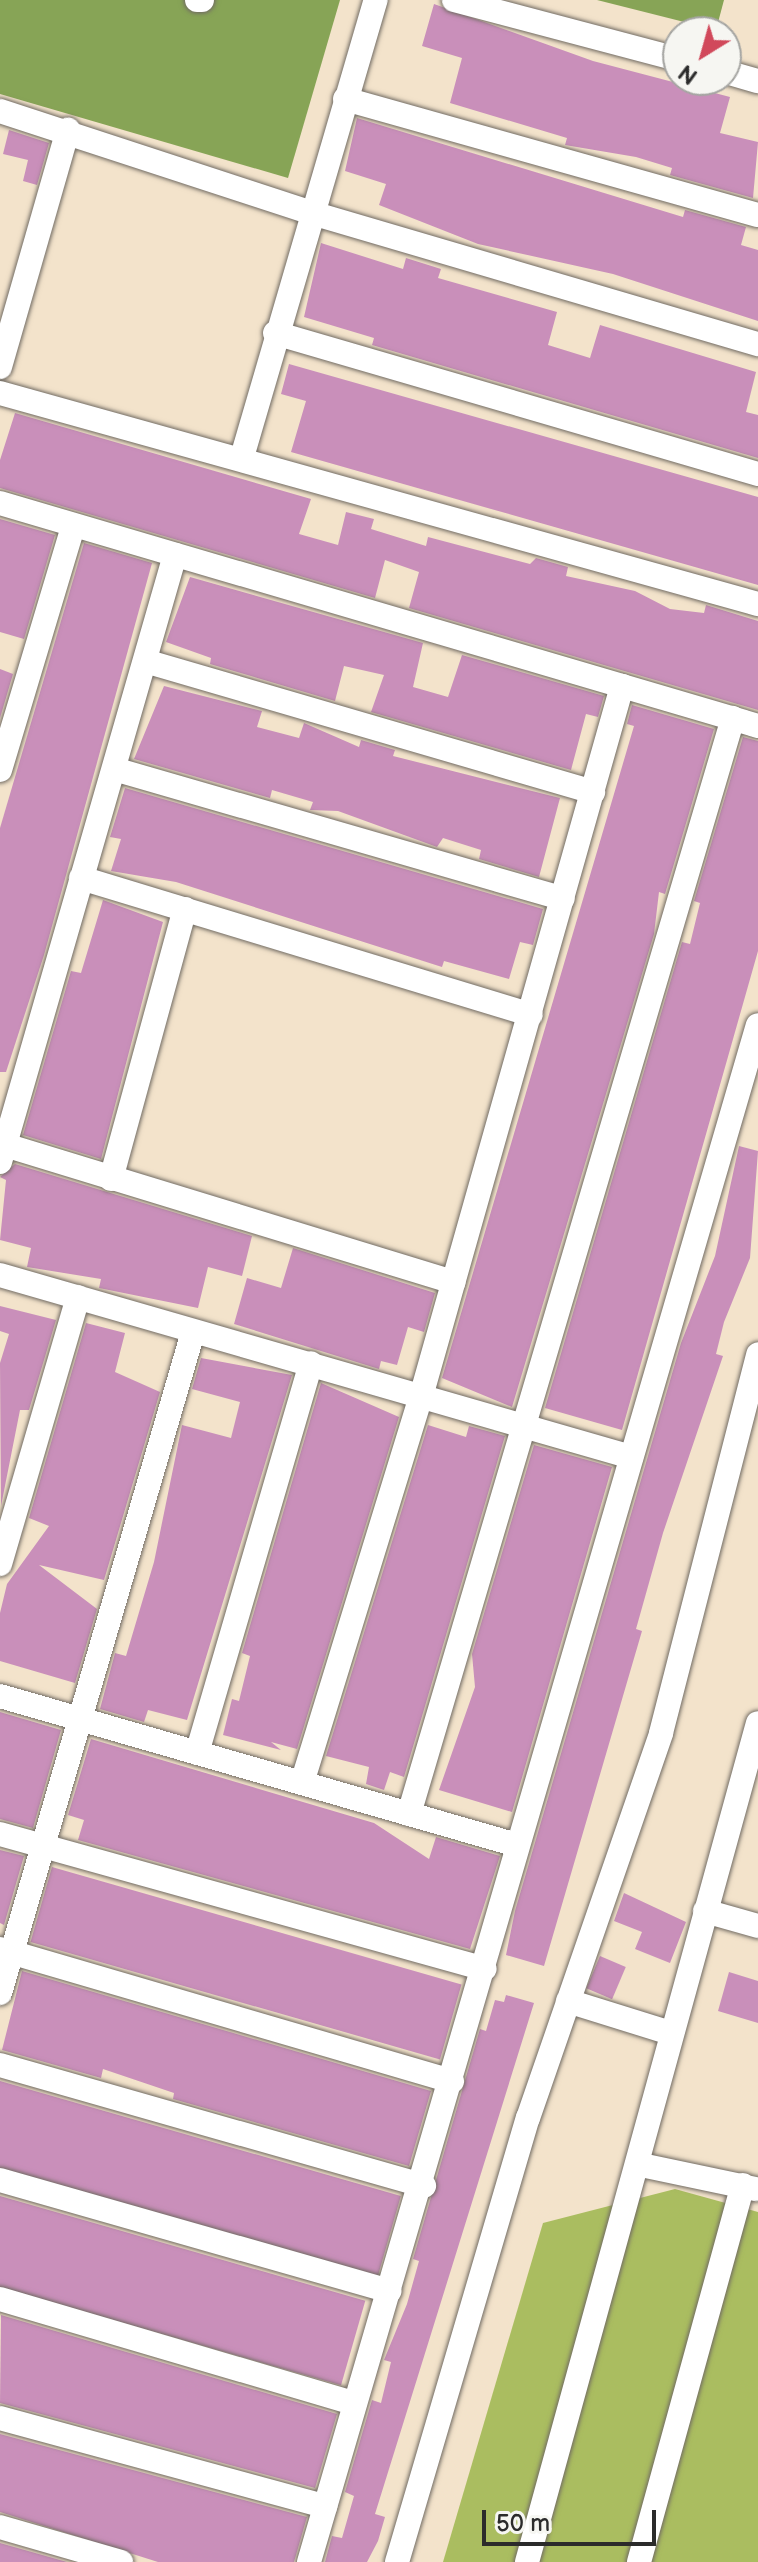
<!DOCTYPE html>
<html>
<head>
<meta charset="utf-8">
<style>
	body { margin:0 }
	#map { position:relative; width:758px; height:2562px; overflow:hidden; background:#f3e3cb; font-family:"Balsamiq Sans",sans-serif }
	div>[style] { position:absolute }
	.green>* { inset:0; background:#aabd60 }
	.forest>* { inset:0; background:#87a456 }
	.building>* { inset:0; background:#c98fba; transform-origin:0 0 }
	.roads { filter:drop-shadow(0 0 2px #716b63) drop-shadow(0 0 2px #716b63) }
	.minor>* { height:24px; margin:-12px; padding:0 12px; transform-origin:12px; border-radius:12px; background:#fff }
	span { translate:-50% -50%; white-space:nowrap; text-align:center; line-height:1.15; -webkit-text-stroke:7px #f6f6f2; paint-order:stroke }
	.north { position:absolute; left:662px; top:16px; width:80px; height:80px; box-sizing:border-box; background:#f6f6f2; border:2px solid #a5a5a2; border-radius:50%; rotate:217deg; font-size:22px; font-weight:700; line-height:32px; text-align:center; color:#2b2b2b }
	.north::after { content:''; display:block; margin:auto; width:28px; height:36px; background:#d1495b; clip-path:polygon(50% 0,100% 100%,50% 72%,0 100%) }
	.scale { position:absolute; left:482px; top:2510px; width:174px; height:36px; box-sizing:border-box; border:4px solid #2b2b2b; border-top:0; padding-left:10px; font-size:24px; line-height:28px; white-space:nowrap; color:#2b2b2b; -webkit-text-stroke:6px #f6f6f2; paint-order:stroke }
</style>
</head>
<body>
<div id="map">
	<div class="green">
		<i style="clip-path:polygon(675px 2189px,758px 2212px,758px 2562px,443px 2562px,543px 2223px)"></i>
	</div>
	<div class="forest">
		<i style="clip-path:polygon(0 0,340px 0,288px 178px,0 94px)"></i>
		<i style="clip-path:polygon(597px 0,724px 0,716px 30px)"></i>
	</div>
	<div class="building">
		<i style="clip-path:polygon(434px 4px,593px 61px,730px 97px,720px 133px,758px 142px,753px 198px,670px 175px,672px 168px,636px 157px,565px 145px,567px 138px,450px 103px,462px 58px,422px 46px)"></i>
		<i style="clip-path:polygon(357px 118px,683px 217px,685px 210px,746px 227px,741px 245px,758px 250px,758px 321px,613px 274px,478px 244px,379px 205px,386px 184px,345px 171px)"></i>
		<i style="clip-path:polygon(9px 130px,49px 143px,37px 185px,23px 181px,28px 160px,3px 154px)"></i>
		<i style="clip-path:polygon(321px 243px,403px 269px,406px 258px,441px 269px,438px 278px,557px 312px,548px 345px,590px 358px,600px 325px,756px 372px,746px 412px,758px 415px,758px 458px,372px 345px,374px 338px,304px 317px)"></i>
		<i style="clip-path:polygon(289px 364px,758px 497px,758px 585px,291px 452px,306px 401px,281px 394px)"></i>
		<i style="clip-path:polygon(15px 413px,311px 499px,299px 534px,338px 545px,346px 512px,374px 519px,371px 529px,426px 546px,428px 537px,530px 564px,536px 558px,568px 567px,566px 576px,635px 591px,670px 609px,704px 613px,706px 605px,758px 621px,758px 710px,409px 608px,419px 572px,385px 560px,375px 598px,0 488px,0 460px)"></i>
		<i style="clip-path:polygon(0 519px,55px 535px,24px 639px,0 632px)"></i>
		<i style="clip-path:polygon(84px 543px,152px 563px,44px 955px,6px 1072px,0 1072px,0 828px)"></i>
		<i style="clip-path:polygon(190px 577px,423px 643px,413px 687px,448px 697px,462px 655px,604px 696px,598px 717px,586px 714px,571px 770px,371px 712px,384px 675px,344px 666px,335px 701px,210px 664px,211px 658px,166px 642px)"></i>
		<i style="clip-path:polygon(0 669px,13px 674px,0 718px)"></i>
		<i style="clip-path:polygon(164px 686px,262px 711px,257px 727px,299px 738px,304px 723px,359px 747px,361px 740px,395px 750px,393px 756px,560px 798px,539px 877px,479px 859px,481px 850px,443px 838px,437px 847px,338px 811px,310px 810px,313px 802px,272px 790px,270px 798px,134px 759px)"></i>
		<i style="clip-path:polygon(632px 705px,714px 729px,665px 894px,659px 892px,654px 934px,512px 1407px,442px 1378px,634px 726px,627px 724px)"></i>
		<i style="clip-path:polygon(743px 737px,758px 741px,758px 951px,622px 1430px,545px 1408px,682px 942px,690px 944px,700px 903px,694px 901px)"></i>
		<i style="clip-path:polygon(125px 788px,543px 909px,533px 945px,520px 942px,509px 979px,444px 961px,442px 967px,176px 882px,111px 871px,121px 839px,110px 837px)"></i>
		<i style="clip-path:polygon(103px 900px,163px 922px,101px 1159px,23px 1135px,71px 971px,81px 973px)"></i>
		<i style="clip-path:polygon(739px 1146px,758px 1151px,750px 1258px,724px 1322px,716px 1354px,723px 1356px,663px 1533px,636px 1629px,642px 1631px,544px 1966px,506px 1955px,515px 1911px,681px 1343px,715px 1256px)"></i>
		<i style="clip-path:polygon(15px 1164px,252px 1236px,242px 1276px,208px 1267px,198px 1308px,99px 1288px,101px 1279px,27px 1267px,31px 1248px,0 1240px,6px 1180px,0 1177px)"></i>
		<i style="clip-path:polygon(293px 1248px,435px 1293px,424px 1332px,408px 1327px,397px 1365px,381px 1361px,379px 1369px,234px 1324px,247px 1278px,281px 1288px)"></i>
		<i style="clip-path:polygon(0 1306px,56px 1320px,29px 1410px,20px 1410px,1px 1506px,0 1363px,9px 1334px,0 1331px)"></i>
		<i style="clip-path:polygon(86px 1323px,125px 1333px,115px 1372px,160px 1392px,104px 1580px,39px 1565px,97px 1609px,75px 1683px,0 1661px,0 1613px,7px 1584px,49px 1526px,29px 1518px)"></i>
		<i style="clip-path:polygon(201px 1358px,292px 1375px,187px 1720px,148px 1710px,144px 1722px,100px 1709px,115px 1653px,126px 1656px,154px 1562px,182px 1425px,231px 1438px,240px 1402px,192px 1389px)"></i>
		<i style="clip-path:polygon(321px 1383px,399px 1417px,297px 1749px,271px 1742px,281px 1750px,223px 1735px,232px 1699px,239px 1701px,250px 1656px,242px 1653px)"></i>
		<i style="clip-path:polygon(428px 1425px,466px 1437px,469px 1426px,505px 1436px,404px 1777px,390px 1772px,384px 1790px,366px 1784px,369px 1767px,326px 1756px)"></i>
		<i style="clip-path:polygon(534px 1445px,612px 1467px,512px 1812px,439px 1790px,475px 1687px,472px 1654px)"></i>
		<i style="clip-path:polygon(0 1712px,61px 1730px,33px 1828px,0 1819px)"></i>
		<i style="clip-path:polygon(91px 1739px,374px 1823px,429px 1859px,436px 1837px,500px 1856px,470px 1949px,78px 1840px,84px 1820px,68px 1815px)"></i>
		<i style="clip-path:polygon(0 1850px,24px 1856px,4px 1925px,0 1923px)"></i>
		<i style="left:52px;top:1867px;width:426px;height:78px;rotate:16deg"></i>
		<i style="clip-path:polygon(624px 1893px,686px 1922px,670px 1963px,635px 1949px,642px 1932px,614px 1921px)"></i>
		<i style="left:600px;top:1956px;width:28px;height:35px;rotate:23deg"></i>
		<i style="clip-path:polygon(22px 1971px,431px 2091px,409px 2166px,173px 2099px,174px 2093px,103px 2069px,101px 2078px,2px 2050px)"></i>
		<i style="clip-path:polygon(729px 1972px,758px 1981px,758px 2023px,718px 2011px)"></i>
		<i style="clip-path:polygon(506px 1995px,534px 2003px,375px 2514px,385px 2517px,378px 2541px,367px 2562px,325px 2562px,332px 2536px,342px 2538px,354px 2496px,345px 2492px,372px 2400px,381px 2403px,391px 2362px,384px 2360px,407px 2304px,419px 2261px,413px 2259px,480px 2029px,486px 2031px,495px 2000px,504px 2002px)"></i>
		<i style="left:0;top:2081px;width:417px;height:84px;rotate:16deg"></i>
		<i style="left:0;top:2196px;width:380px;height:88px;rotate:16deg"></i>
		<i style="clip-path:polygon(1px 2315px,337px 2414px,315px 2488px,0 2403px)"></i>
		<i style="clip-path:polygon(0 2434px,307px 2517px,294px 2562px,158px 2562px,0 2512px)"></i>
		<i style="clip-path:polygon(0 2543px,67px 2562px,0 2562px)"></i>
	</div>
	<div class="roads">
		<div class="minor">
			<i style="left:197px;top:0;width:5px"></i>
			<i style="left:454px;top:0;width:232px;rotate:14.8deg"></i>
			<i style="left:726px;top:72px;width:33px;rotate:16deg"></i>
			<i style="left:345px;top:99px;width:429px;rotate:15.7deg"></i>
			<i style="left:0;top:111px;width:328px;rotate:18.1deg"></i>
			<i style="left:312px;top:213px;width:465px;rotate:16.4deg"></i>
			<i style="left:275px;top:333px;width:503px;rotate:16.27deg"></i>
			<i style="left:0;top:367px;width:247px;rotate:-74deg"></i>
			<i style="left:0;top:393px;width:787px;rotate:15.56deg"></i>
			<i style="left:242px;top:457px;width:476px;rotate:-73.7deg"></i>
			<i style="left:0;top:503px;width:790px;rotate:16.39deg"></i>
			<i style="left:145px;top:661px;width:467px;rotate:16.3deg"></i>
			<i style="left:114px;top:769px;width:467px;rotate:16.1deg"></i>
			<i style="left:0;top:770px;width:255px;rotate:-73.3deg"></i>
			<i style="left:81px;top:878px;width:470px;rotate:16.9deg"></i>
			<i style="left:5px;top:1145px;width:469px;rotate:17deg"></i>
			<i style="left:0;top:1162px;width:632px;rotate:-73.92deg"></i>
			<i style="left:111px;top:1179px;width:280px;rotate:-74.7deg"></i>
			<i style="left:0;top:1275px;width:657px;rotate:16.09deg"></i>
			<i style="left:0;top:1564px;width:278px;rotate:-73.7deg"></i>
			<i style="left:0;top:1696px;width:538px;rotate:16.08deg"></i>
			<i style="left:197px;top:1753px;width:406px;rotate:-73.7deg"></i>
			<i style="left:302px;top:1783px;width:408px;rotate:-72.9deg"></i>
			<i style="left:422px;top:1393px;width:735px;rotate:-74.2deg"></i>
			<i style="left:409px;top:1814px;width:1143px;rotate:-73.53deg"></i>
			<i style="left:0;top:1834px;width:503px;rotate:15.55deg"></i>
			<i style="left:705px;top:1911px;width:55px;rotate:15.8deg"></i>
			<i style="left:0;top:1949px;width:471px;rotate:16.3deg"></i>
			<i style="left:0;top:1993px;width:689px;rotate:-73.72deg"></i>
			<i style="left:568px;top:2001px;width:108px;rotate:17.3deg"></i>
			<i style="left:0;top:2065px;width:441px;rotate:15.9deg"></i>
			<i style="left:641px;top:2165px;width:117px;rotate:11.8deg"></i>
			<i style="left:0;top:2180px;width:405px;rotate:15.9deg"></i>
			<i style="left:0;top:2299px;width:369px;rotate:16.4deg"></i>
			<i style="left:0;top:2418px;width:337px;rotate:15.2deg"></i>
			<i style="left:0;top:2527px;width:126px;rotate:16.1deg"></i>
			<i style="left:309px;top:2562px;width:1601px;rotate:-73.72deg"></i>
			<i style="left:397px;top:2562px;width:463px;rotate:-73.6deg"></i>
			<i style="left:528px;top:2118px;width:407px;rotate:-70.9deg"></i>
			<i style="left:661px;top:1733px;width:391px;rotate:-75.6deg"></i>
			<i style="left:527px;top:2562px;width:870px;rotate:-74.61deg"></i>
			<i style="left:639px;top:2562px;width:391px;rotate:-74.6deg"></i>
		</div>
	</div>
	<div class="north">N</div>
	<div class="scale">50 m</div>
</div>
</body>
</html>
